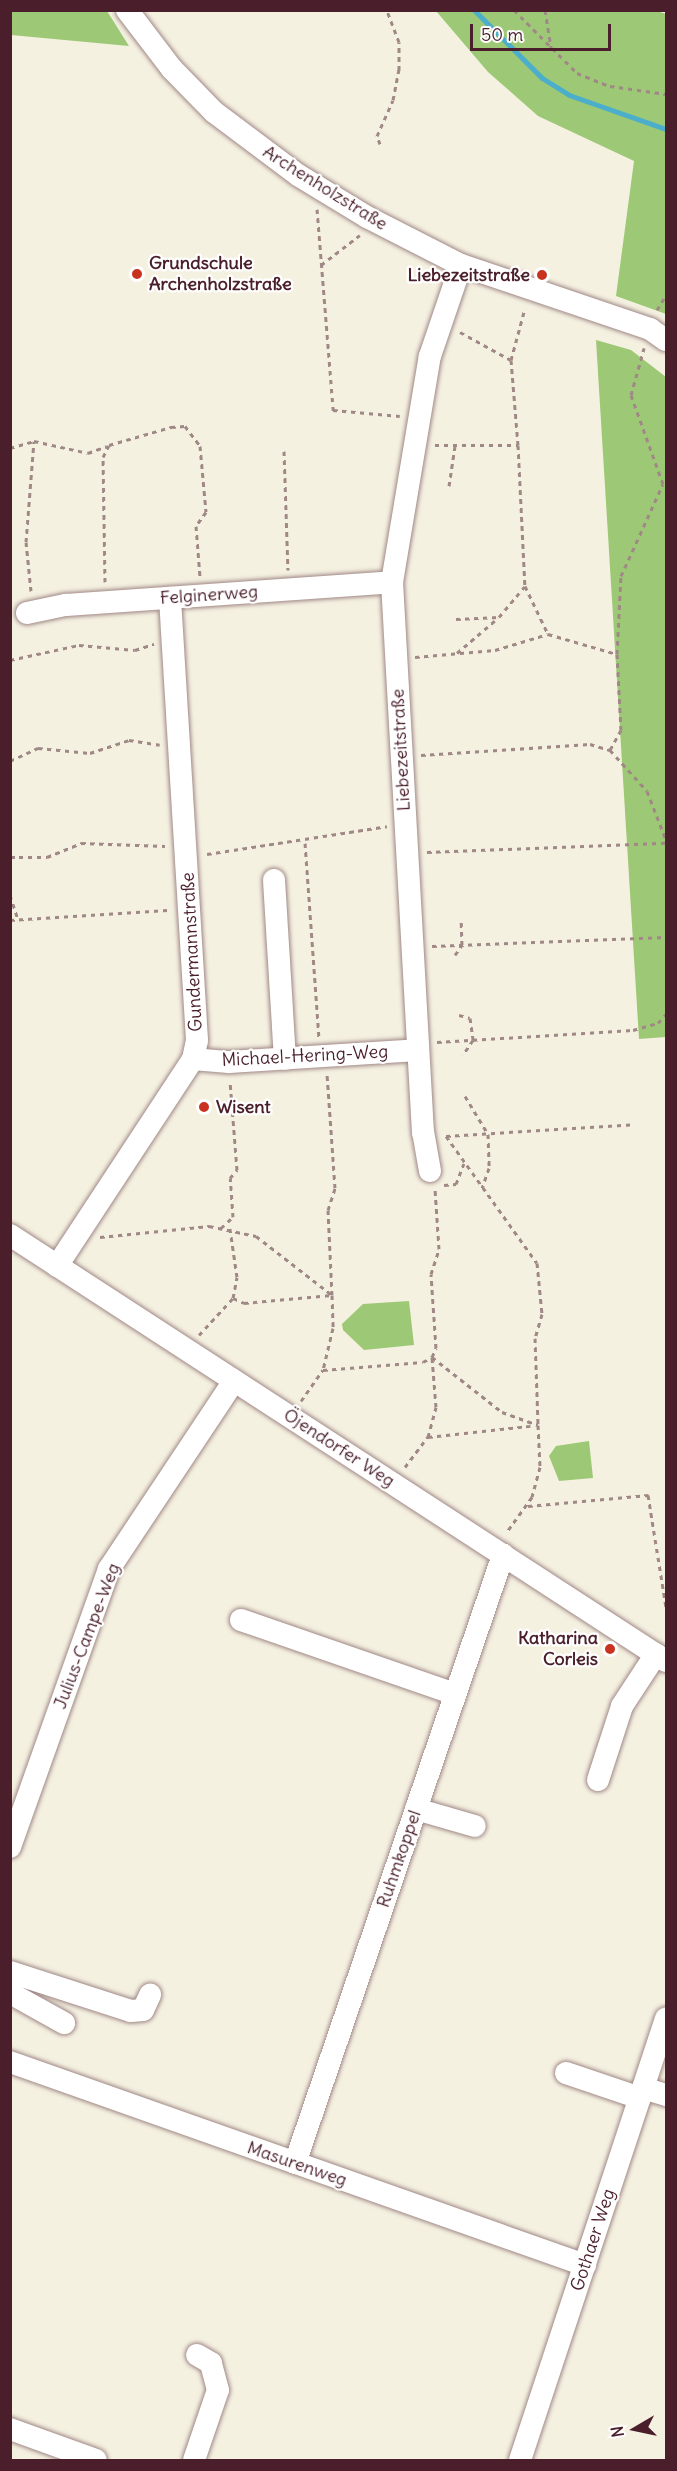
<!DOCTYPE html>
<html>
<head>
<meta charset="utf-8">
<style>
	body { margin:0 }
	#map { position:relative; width:677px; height:2471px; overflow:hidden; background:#f5f1e1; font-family:Delius,sans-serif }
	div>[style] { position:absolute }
	.green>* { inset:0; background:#9dc875 }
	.stream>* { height:5px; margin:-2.5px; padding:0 2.5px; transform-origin:2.5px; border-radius:2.5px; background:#4baecb }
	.path>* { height:3px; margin-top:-1.5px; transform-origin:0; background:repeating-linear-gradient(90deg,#a08886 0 4.5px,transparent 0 9px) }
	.roads { filter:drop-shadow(0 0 2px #a08886) drop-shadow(0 0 2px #a08886) }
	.minor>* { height:22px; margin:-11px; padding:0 11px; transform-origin:11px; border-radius:11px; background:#fff }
	.dots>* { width:16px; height:16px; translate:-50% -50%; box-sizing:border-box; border:3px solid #fff; border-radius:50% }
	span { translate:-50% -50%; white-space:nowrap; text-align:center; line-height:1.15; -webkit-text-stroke:4.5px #fff; paint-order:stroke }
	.street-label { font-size:18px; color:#4a1f2b }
	.poi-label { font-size:18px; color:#4a1f2b; font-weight:700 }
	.left { translate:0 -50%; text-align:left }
	.right { translate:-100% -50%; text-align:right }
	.frame { position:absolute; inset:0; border:12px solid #4a1f2b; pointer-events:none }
	.north { position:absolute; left:605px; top:2399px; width:60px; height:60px; -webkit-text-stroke:4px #fff; paint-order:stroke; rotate:261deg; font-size:16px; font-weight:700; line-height:24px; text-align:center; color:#4a1f2b }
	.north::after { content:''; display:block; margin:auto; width:21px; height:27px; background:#4a1f2b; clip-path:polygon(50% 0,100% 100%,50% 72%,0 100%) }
	.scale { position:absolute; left:470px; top:24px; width:141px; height:27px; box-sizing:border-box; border:3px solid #4a1f2b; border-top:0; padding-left:8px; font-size:18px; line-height:21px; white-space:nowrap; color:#4a1f2b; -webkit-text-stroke:4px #fff; paint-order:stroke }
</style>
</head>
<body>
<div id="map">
	<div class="green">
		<i style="clip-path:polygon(654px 10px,666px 14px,666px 314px,616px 296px,634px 161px,538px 116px,488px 72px,436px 11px)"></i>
		<i style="clip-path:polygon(10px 11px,107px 11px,129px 46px,11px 35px)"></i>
		<i style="clip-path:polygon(596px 340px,631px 350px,666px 377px,666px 1037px,639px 1039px)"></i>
		<i style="clip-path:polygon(409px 1301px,414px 1345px,364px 1350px,343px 1330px,342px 1324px,363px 1304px)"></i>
		<i style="clip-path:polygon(589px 1441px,593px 1478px,559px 1481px,549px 1456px,556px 1446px)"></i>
	</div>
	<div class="stream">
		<i style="left:474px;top:10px;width:96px;rotate:45deg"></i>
		<i style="left:542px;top:78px;width:32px;rotate:32deg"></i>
		<i style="left:569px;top:95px;width:103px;rotate:19.3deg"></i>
	</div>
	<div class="path">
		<i style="left:514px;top:10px;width:89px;rotate:45deg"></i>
		<i style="left:577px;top:73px;width:35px;rotate:22deg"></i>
		<i style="left:610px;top:86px;width:57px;rotate:8.1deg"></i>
		<i style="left:545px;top:10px;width:44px;rotate:80.8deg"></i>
		<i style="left:380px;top:144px;width:9px;rotate:-111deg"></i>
		<i style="left:377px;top:136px;width:39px;rotate:-66deg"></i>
		<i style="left:393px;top:100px;width:31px;rotate:-79deg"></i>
		<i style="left:399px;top:70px;width:28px;rotate:-90deg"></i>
		<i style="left:399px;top:42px;width:34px;rotate:-111deg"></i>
		<i style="left:317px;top:209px;width:202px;rotate:85.4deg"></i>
		<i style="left:333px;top:410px;width:67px;rotate:5.1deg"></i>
		<i style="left:321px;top:265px;width:49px;rotate:-37.6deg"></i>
		<i style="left:657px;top:310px;width:17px;rotate:-59deg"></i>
		<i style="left:460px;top:332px;width:58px;rotate:28.8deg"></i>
		<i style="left:435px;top:445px;width:83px"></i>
		<i style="left:518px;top:445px;width:141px;rotate:87.2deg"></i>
		<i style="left:525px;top:586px;width:53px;rotate:64.4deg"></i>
		<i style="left:518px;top:445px;width:85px;rotate:-94.7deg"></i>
		<i style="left:511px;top:360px;width:54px;rotate:-74.9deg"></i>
		<i style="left:10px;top:448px;width:25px;rotate:-16deg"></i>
		<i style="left:284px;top:451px;width:119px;rotate:88.1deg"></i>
		<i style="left:449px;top:486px;width:40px;rotate:-81.5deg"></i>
		<i style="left:105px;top:582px;width:125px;rotate:-90.9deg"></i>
		<i style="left:103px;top:457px;width:13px;rotate:-63deg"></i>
		<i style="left:109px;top:445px;width:65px;rotate:-16.2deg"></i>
		<i style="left:171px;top:427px;width:14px;rotate:-4deg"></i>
		<i style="left:185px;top:426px;width:25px;rotate:53deg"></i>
		<i style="left:200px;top:446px;width:66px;rotate:84.8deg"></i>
		<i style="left:206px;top:512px;width:17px;rotate:126deg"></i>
		<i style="left:196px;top:526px;width:51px;rotate:85.5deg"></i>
		<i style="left:31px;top:591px;width:49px;rotate:-95.8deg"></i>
		<i style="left:26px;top:542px;width:101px;rotate:-85.5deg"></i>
		<i style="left:34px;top:441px;width:55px;rotate:12.5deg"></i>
		<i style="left:88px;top:453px;width:20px;rotate:-20deg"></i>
		<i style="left:456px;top:619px;width:43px;rotate:-2.7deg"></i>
		<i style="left:499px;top:617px;width:40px;rotate:-50deg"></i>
		<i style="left:457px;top:653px;width:54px;rotate:-40.5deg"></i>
		<i style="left:617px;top:654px;width:78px;rotate:-87.1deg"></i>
		<i style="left:621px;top:576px;width:101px;rotate:-65.5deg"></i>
		<i style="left:663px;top:484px;width:95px;rotate:-109.8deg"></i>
		<i style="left:631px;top:395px;width:49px;rotate:-74.5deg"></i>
		<i style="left:415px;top:657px;width:80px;rotate:-5deg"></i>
		<i style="left:495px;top:650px;width:55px;rotate:-16.8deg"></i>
		<i style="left:548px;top:634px;width:72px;rotate:16.2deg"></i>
		<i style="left:617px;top:654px;width:76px;rotate:87deg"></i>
		<i style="left:621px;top:730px;width:23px;rotate:119deg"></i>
		<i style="left:610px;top:750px;width:55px;rotate:47.9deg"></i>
		<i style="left:647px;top:791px;width:53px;rotate:68.8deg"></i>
		<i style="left:10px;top:660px;width:71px;rotate:-12.3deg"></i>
		<i style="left:79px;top:645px;width:56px;rotate:5.1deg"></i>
		<i style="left:135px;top:650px;width:20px;rotate:-18deg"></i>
		<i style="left:421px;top:755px;width:169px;rotate:-3.7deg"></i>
		<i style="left:590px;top:744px;width:21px;rotate:17deg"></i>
		<i style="left:10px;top:761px;width:31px;rotate:-25deg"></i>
		<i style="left:38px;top:748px;width:52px;rotate:5.5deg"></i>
		<i style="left:90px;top:753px;width:41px;rotate:-18.4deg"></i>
		<i style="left:129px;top:740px;width:31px;rotate:9deg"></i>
		<i style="left:305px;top:843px;width:194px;rotate:85.9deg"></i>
		<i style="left:427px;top:852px;width:239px;rotate:-2.2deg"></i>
		<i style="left:207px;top:854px;width:182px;rotate:-8.8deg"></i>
		<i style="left:10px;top:857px;width:37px"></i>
		<i style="left:47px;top:857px;width:37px;rotate:-22deg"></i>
		<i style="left:81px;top:843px;width:84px;rotate:2deg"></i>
		<i style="left:10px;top:895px;width:25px;rotate:72deg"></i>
		<i style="left:10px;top:920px;width:158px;rotate:-3.6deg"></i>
		<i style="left:432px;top:946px;width:234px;rotate:-2.2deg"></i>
		<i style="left:455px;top:955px;width:12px;rotate:-55deg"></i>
		<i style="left:462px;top:945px;width:23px;rotate:-92deg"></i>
		<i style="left:459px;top:1015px;width:11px;rotate:15deg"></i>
		<i style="left:470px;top:1018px;width:22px;rotate:82deg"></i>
		<i style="left:473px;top:1040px;width:18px;rotate:124deg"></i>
		<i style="left:437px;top:1042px;width:196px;rotate:-3.5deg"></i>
		<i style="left:633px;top:1030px;width:26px;rotate:-16deg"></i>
		<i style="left:658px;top:1023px;width:12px;rotate:-48deg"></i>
		<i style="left:465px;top:1096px;width:44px;rotate:58.8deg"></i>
		<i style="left:488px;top:1134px;width:34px;rotate:88deg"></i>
		<i style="left:489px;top:1168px;width:21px;rotate:109deg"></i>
		<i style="left:446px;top:1136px;width:156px;rotate:54.4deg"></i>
		<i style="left:537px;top:1263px;width:51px;rotate:84.4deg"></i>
		<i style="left:542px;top:1314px;width:25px;rotate:106deg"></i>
		<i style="left:535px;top:1338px;width:87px;rotate:88deg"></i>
		<i style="left:446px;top:1136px;width:189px;rotate:-3.6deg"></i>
		<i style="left:444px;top:1185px;width:12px;rotate:-5deg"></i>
		<i style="left:456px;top:1184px;width:22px;rotate:-69deg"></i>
		<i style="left:221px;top:1228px;width:16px;rotate:-43deg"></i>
		<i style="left:233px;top:1217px;width:39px;rotate:-94deg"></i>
		<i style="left:230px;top:1178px;width:11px;rotate:-49deg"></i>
		<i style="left:237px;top:1170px;width:88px;rotate:-94.5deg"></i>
		<i style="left:100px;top:1237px;width:110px;rotate:-5.8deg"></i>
		<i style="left:209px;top:1226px;width:48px;rotate:12deg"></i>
		<i style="left:256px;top:1236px;width:96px;rotate:37.8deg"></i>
		<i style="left:332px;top:1295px;width:33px;rotate:88deg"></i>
		<i style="left:333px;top:1328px;width:43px;rotate:103.4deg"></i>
		<i style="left:233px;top:1298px;width:12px;rotate:24deg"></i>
		<i style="left:244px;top:1303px;width:88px;rotate:-5.2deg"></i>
		<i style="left:332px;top:1295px;width:85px;rotate:-92.7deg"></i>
		<i style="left:328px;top:1210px;width:23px;rotate:-72deg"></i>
		<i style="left:335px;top:1188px;width:113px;rotate:-94deg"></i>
		<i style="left:199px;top:1335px;width:50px;rotate:-47.4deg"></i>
		<i style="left:233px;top:1298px;width:21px;rotate:-79deg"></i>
		<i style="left:237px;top:1277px;width:49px;rotate:-98.3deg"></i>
		<i style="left:301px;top:1401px;width:38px;rotate:-55deg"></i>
		<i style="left:323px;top:1370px;width:100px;rotate:-4.6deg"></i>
		<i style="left:423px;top:1362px;width:10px;rotate:-29deg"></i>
		<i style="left:432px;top:1357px;width:89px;rotate:38.2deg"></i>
		<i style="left:502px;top:1412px;width:38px;rotate:20deg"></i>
		<i style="left:538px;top:1425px;width:42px;rotate:87.3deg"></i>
		<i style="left:540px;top:1467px;width:31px;rotate:105deg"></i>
		<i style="left:532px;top:1497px;width:44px;rotate:125.8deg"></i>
		<i style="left:428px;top:1437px;width:103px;rotate:-6.2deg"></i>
		<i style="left:405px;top:1467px;width:38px;rotate:-53deg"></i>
		<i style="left:428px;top:1437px;width:31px;rotate:-75deg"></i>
		<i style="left:436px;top:1407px;width:50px;rotate:-94.6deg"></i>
		<i style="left:432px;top:1357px;width:10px;rotate:-66deg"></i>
		<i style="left:436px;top:1348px;width:74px;rotate:-93.9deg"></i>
		<i style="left:431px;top:1274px;width:26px;rotate:-72deg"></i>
		<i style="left:439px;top:1249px;width:60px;rotate:-93.8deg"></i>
		<i style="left:528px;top:1506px;width:121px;rotate:-5.2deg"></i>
		<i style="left:648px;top:1495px;width:114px;rotate:80.9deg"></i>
	</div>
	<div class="roads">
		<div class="minor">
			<i style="left:127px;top:10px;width:74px;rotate:52.7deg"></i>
			<i style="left:172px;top:69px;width:60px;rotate:45.7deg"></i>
			<i style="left:214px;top:112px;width:105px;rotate:36.9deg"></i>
			<i style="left:298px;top:175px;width:81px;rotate:31.3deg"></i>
			<i style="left:367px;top:217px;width:106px;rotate:27.1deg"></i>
			<i style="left:461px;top:265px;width:200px;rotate:18.7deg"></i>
			<i style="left:650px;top:329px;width:19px;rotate:35deg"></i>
			<i style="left:27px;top:613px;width:40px;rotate:-12deg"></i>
			<i style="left:66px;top:605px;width:327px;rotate:-4deg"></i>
			<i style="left:274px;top:880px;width:179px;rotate:86.5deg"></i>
			<i style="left:193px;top:1059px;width:36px;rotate:5deg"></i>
			<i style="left:229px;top:1062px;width:189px;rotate:-3.6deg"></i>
			<i style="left:430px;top:1171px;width:39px;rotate:-100deg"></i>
			<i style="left:423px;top:1133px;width:552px;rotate:-93.22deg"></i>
			<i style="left:392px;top:582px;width:229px;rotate:-80.5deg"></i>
			<i style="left:430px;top:356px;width:96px;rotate:-71.2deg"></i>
			<i style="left:10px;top:1235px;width:782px;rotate:33deg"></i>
			<i style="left:57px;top:1266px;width:248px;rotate:-56.7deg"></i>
			<i style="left:193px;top:1059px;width:19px;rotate:-78deg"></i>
			<i style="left:197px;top:1040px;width:443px;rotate:-93.5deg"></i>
			<i style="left:241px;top:1620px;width:226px;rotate:19.1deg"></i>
			<i style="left:598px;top:1780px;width:78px;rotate:-72deg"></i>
			<i style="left:622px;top:1706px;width:62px;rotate:-56.8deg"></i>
			<i style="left:416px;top:1809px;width:61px;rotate:16.1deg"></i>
			<i style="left:10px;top:1847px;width:295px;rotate:-70.4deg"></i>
			<i style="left:109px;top:1569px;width:226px;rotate:-56.4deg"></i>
			<i style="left:10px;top:1972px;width:127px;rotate:17.9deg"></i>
			<i style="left:131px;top:2011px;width:12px;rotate:-5deg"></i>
			<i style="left:143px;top:2010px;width:17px;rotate:-65deg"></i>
			<i style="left:10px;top:1993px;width:62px;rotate:29.1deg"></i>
			<i style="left:10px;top:2062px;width:610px;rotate:19.45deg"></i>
			<i style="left:566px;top:2073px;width:78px;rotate:18.7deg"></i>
			<i style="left:643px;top:2088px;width:24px;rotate:17deg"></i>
			<i style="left:295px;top:2163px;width:643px;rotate:-71.11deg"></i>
			<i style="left:10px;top:2429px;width:91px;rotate:19.8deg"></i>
			<i style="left:194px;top:2460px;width:74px;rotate:-71.1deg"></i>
			<i style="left:218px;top:2390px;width:28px;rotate:-105deg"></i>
			<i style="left:211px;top:2363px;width:16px;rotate:-150deg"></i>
			<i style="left:520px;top:2460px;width:465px;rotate:-71.7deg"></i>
		</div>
	</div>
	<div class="dots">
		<i style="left:137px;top:274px;background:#c8321e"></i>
		<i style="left:542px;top:275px;background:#c8321e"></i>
		<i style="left:204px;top:1107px;background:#c8321e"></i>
		<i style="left:610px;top:1649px;background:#c8321e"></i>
	</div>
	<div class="street-label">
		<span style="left:325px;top:188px;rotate:32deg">Archenholzstraße</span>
		<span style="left:209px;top:595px;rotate:-4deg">Felginerweg</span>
		<span style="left:401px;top:750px;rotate:-93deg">Liebezeitstraße</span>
		<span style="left:192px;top:952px;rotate:-93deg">Gundermannstraße</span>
		<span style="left:305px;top:1056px;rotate:-3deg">Michael-Hering-Weg</span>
		<span style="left:339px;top:1448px;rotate:33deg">Öjendorfer Weg</span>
		<span style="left:87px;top:1636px;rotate:-69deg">Julius-Campe-Weg</span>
		<span style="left:399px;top:1859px;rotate:-71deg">Ruhmkoppel</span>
		<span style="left:297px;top:2164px;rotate:19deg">Masurenweg</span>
		<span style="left:593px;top:2240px;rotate:-72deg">Gothaer Weg</span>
	</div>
	<div class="poi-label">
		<span class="left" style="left:149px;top:274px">Grundschule<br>Archenholzstraße</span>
		<span class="right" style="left:530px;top:275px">Liebezeitstraße</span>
		<span class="left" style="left:216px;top:1107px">Wisent</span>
		<span class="right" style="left:598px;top:1649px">Katharina<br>Corleis</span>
	</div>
	<div class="frame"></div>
	<div class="north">N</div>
	<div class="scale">50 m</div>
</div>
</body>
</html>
